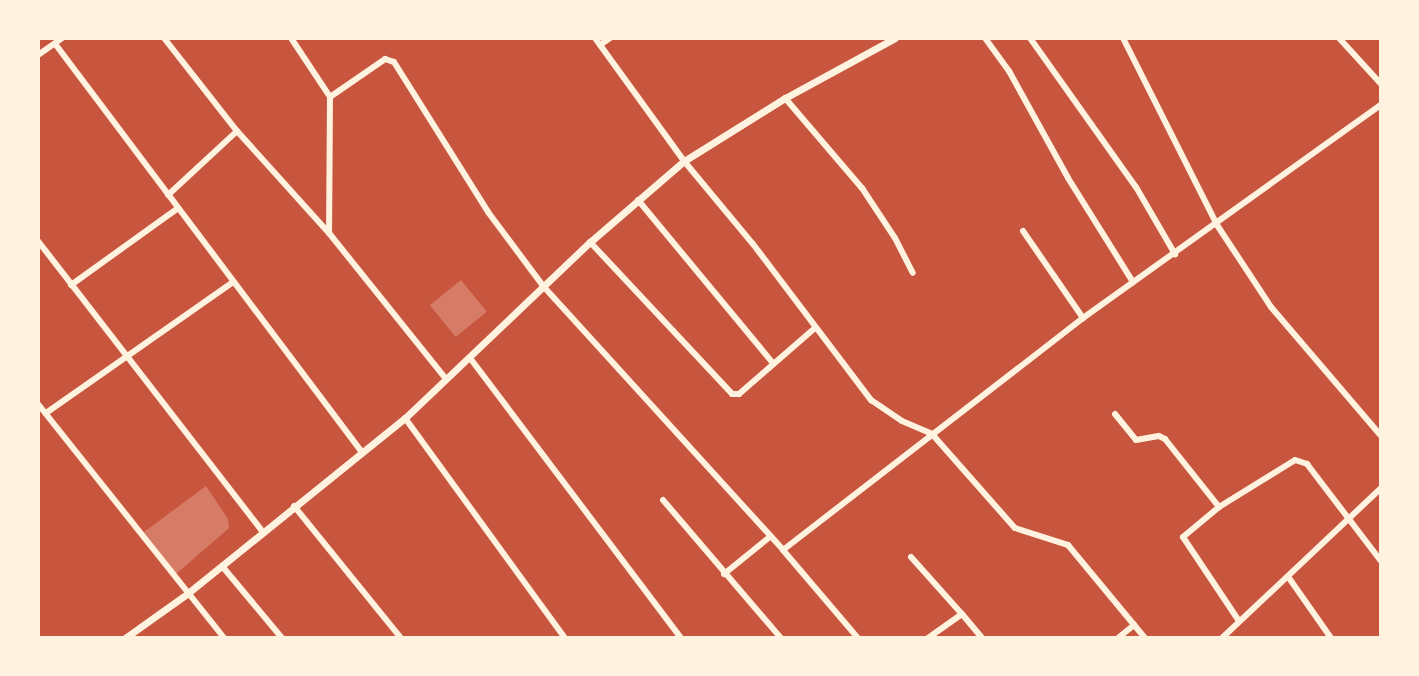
<!DOCTYPE html>
<html>
<head>
<meta charset="utf-8">
<style>
	body { margin:0 }
	#map { position:relative; width:1419px; height:676px; overflow:hidden; background:#c8553d; font-family:"PT Sans Narrow",sans-serif }
	div>[style] { position:absolute }
	.building>* { inset:0; background:#d67c66; transform-origin:0 0 }
	.minor>* { height:6px; margin:-3px; padding:0 3px; transform-origin:3px; border-radius:3px; background:#fff3e0 }
	.tertiary>* { height:7px; margin:-3.5px; padding:0 3.5px; transform-origin:3.5px; border-radius:3.5px; background:#fff3e0 }
	span { translate:-50% -50%; white-space:nowrap; text-align:center; line-height:1.15; -webkit-text-stroke:8px #fff3e0; paint-order:stroke }
	.frame { position:absolute; inset:0; border:40px solid #fff3e0; pointer-events:none }
</style>
</head>
<body>
<div id="map">
	<div class="building">
		<i style="left:461px;top:280px;width:41px;height:40px;rotate:51deg"></i>
		<i style="clip-path:polygon(206px 486px,228px 519px,229px 528px,176px 574px,144px 532px)"></i>
	</div>
	<div class="minor">
		<i style="left:164px;top:38px;width:118px;rotate:51.9deg"></i>
		<i style="left:237px;top:131px;width:137px;rotate:48deg"></i>
		<i style="left:329px;top:233px;width:187px;rotate:51.3deg"></i>
		<i style="left:291px;top:38px;width:71px;rotate:56.5deg"></i>
		<i style="left:330px;top:97px;width:136px;rotate:90.4deg"></i>
		<i style="left:595px;top:38px;width:152px;rotate:54.1deg"></i>
		<i style="left:684px;top:161px;width:108px;rotate:50.3deg"></i>
		<i style="left:753px;top:244px;width:196px;rotate:52.9deg"></i>
		<i style="left:871px;top:400px;width:37px;rotate:34deg"></i>
		<i style="left:902px;top:421px;width:33px;rotate:23deg"></i>
		<i style="left:932px;top:434px;width:125px;rotate:48.6deg"></i>
		<i style="left:1015px;top:528px;width:56px;rotate:17.8deg"></i>
		<i style="left:1068px;top:545px;width:121px;rotate:50.4deg"></i>
		<i style="left:985px;top:38px;width:41px;rotate:54deg"></i>
		<i style="left:1009px;top:71px;width:122px;rotate:61.1deg"></i>
		<i style="left:1068px;top:178px;width:123px;rotate:58deg"></i>
		<i style="left:1030px;top:38px;width:183px;rotate:54.6deg"></i>
		<i style="left:1136px;top:187px;width:78px;rotate:59.8deg"></i>
		<i style="left:1123px;top:38px;width:209px;rotate:63.3deg"></i>
		<i style="left:1217px;top:225px;width:98px;rotate:56.6deg"></i>
		<i style="left:1271px;top:307px;width:170px;rotate:49.5deg"></i>
		<i style="left:1339px;top:38px;width:62px;rotate:47.6deg"></i>
		<i style="left:56px;top:45px;width:508px;rotate:53.08deg"></i>
		<i style="left:600px;top:45px;width:12px;rotate:-35deg"></i>
		<i style="left:38px;top:55px;width:29px;rotate:-35deg"></i>
		<i style="left:330px;top:97px;width:67px;rotate:-34.6deg"></i>
		<i style="left:385px;top:59px;width:9px;rotate:18deg"></i>
		<i style="left:394px;top:62px;width:177px;rotate:57.9deg"></i>
		<i style="left:488px;top:212px;width:94px;rotate:53.3deg"></i>
		<i style="left:544px;top:287px;width:355px;rotate:47.7deg"></i>
		<i style="left:783px;top:550px;width:116px;rotate:49.6deg"></i>
		<i style="left:785px;top:98px;width:118px;rotate:49.5deg"></i>
		<i style="left:862px;top:188px;width:60px;rotate:56.6deg"></i>
		<i style="left:895px;top:238px;width:39px;rotate:63deg"></i>
		<i style="left:168px;top:195px;width:94px;rotate:-42.8deg"></i>
		<i style="left:638px;top:200px;width:212px;rotate:50.4deg"></i>
		<i style="left:1023px;top:231px;width:106px;rotate:55.4deg"></i>
		<i style="left:38px;top:241px;width:366px;rotate:52.3deg"></i>
		<i style="left:590px;top:242px;width:208px;rotate:46.9deg"></i>
		<i style="left:732px;top:394px;width:7px"></i>
		<i style="left:739px;top:394px;width:101px;rotate:-41deg"></i>
		<i style="left:71px;top:285px;width:132px;rotate:-35.7deg"></i>
		<i style="left:470px;top:358px;width:351px;rotate:53deg"></i>
		<i style="left:38px;top:404px;width:299px;rotate:51.5deg"></i>
		<i style="left:46px;top:413px;width:228px;rotate:-35deg"></i>
		<i style="left:1115px;top:414px;width:33px;rotate:51deg"></i>
		<i style="left:1136px;top:440px;width:23px;rotate:-10deg"></i>
		<i style="left:1159px;top:436px;width:7px;rotate:27deg"></i>
		<i style="left:1165px;top:439px;width:87px;rotate:51.5deg"></i>
		<i style="left:405px;top:418px;width:272px;rotate:54deg"></i>
		<i style="left:663px;top:500px;width:182px;rotate:49.5deg"></i>
		<i style="left:294px;top:506px;width:170px;rotate:51deg"></i>
		<i style="left:783px;top:550px;width:379px;rotate:-37.7deg"></i>
		<i style="left:1083px;top:318px;width:366px;rotate:-35.6deg"></i>
		<i style="left:911px;top:557px;width:76px;rotate:48.2deg"></i>
		<i style="left:962px;top:614px;width:42px;rotate:144.8deg"></i>
		<i style="left:222px;top:566px;width:94px;rotate:50.2deg"></i>
		<i style="left:724px;top:574px;width:60px;rotate:-39deg"></i>
		<i style="left:1289px;top:578px;width:73px;rotate:55deg"></i>
		<i style="left:962px;top:614px;width:31px;rotate:50deg"></i>
		<i style="left:1239px;top:621px;width:101px;rotate:-123.7deg"></i>
		<i style="left:1183px;top:537px;width:47px;rotate:-39.8deg"></i>
		<i style="left:1219px;top:507px;width:89px;rotate:-31.7deg"></i>
		<i style="left:1295px;top:460px;width:13px;rotate:18deg"></i>
		<i style="left:1307px;top:464px;width:122px;rotate:52.7deg"></i>
		<i style="left:1118px;top:638px;width:21px;rotate:-39deg"></i>
		<i style="left:1222px;top:638px;width:219px;rotate:-43.3deg"></i>
	</div>
	<div class="tertiary">
		<i style="left:125px;top:638px;width:77px;rotate:-35.5deg"></i>
		<i style="left:188px;top:593px;width:279px;rotate:-38.9deg"></i>
		<i style="left:405px;top:418px;width:255px;rotate:-43.6deg"></i>
		<i style="left:590px;top:242px;width:124px;rotate:-40.8deg"></i>
		<i style="left:684px;top:161px;width:119px;rotate:-32deg"></i>
		<i style="left:785px;top:98px;width:125px;rotate:-28.6deg"></i>
	</div>
	<div class="frame"></div>
</div>
</body>
</html>
